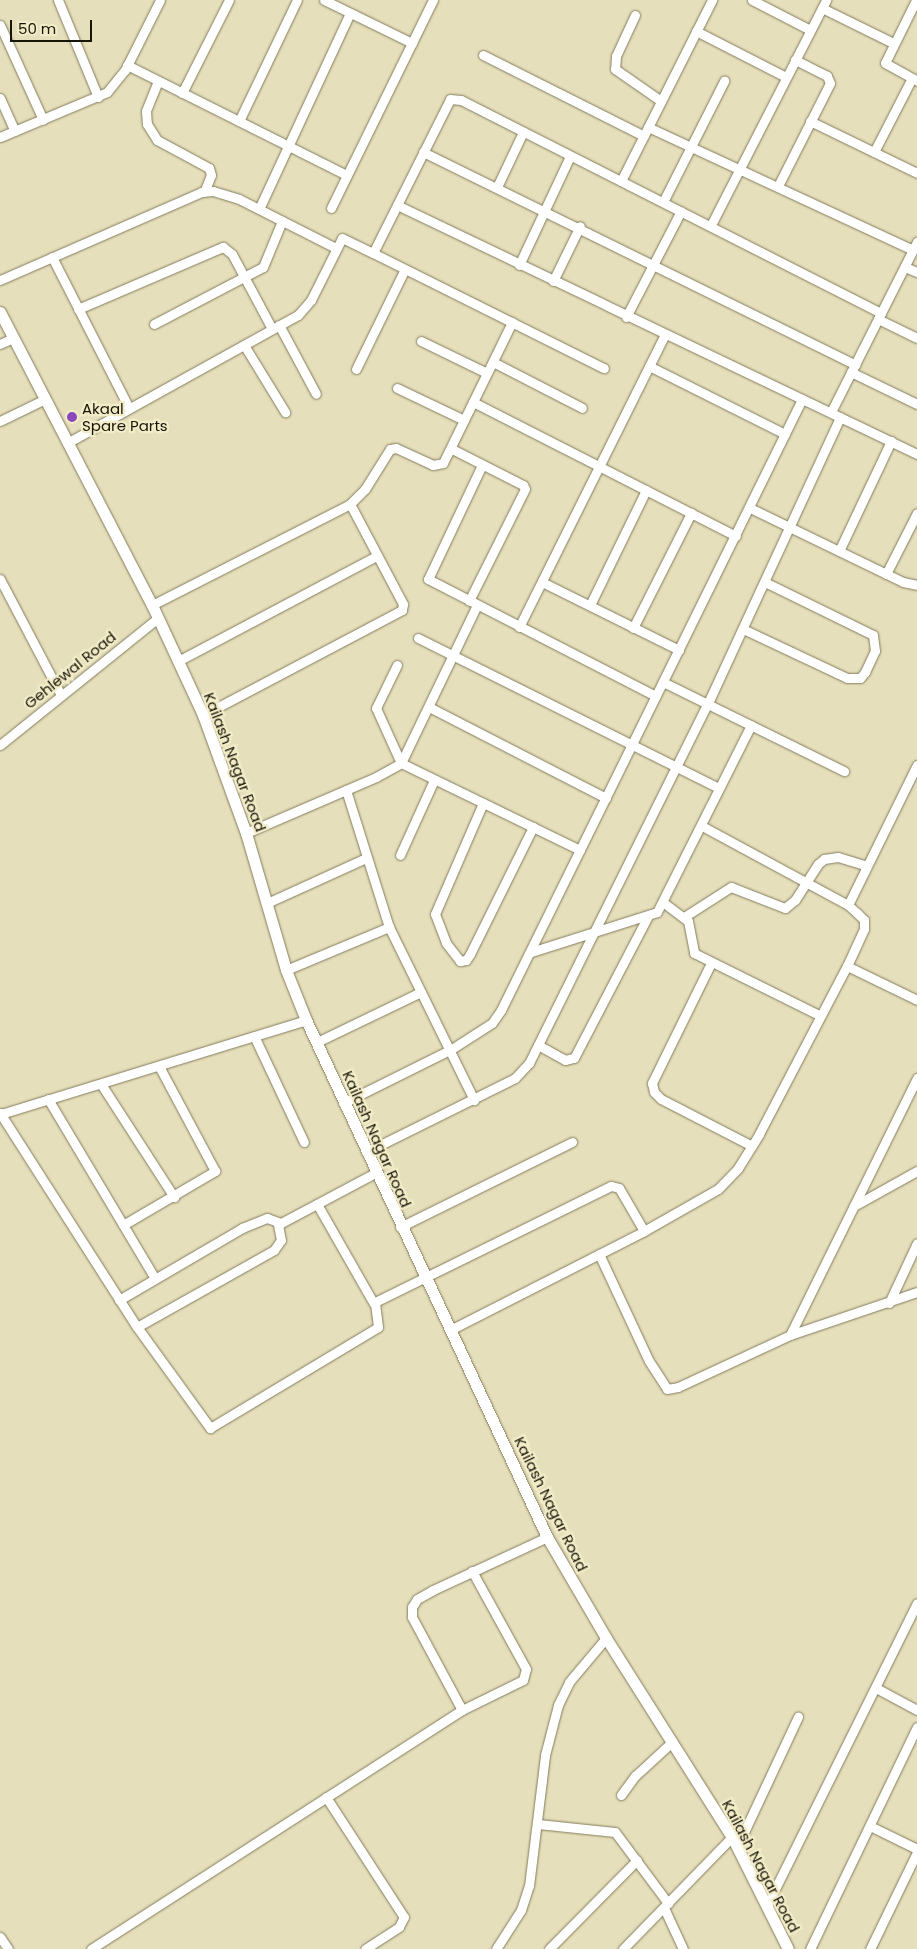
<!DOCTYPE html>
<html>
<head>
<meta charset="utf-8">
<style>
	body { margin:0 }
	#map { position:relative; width:917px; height:1949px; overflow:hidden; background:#e6dfbb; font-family:Poppins,sans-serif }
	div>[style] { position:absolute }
	.roads { filter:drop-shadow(0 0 1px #827b5b) drop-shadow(0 0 1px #827b5b) }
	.minor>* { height:9px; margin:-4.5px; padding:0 4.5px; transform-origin:4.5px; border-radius:4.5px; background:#fff }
	.tertiary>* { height:11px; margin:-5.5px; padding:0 5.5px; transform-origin:5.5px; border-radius:5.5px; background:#fff }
	.dots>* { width:14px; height:14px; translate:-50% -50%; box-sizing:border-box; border:2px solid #f3ecc8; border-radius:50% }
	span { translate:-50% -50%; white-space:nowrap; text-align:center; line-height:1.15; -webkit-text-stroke:4.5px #f3ecc8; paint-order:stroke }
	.poi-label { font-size:15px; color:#171508 }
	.left { translate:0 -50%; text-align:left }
	.street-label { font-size:15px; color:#171508 }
	.scale { position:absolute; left:10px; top:20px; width:82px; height:22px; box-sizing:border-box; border:2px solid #171508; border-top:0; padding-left:6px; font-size:15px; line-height:18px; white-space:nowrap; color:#171508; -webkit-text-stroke:4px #f3ecc8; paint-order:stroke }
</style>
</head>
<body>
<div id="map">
	<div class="roads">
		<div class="minor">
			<i style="left:58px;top:0;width:105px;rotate:67.6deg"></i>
			<i style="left:324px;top:0;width:98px;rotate:26deg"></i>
			<i style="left:752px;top:0;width:65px;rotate:27.3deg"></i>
			<i style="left:916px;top:0;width:70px;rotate:116.2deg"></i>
			<i style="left:885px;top:63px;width:37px;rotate:29deg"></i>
			<i style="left:822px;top:8px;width:79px;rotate:26.2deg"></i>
			<i style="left:635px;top:15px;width:45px;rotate:114.9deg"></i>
			<i style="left:616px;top:56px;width:13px;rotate:94deg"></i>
			<i style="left:615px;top:69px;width:56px;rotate:34.8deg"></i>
			<i style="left:0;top:25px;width:104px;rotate:65.6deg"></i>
			<i style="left:696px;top:31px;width:101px;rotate:27.1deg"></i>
			<i style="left:483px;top:55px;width:180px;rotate:26.7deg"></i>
			<i style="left:127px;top:65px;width:246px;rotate:26.6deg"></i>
			<i style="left:158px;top:81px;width:32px;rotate:112deg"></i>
			<i style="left:146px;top:111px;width:13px;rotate:86deg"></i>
			<i style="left:147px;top:124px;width:19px;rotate:58deg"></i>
			<i style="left:157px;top:140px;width:59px;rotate:28.3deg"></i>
			<i style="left:209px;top:168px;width:7px;rotate:74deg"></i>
			<i style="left:211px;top:175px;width:18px;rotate:112deg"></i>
			<i style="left:182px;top:93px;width:104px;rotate:-63.2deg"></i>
			<i style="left:0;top:98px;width:36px;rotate:66deg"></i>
			<i style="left:239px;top:121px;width:134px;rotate:-64.4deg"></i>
			<i style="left:810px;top:121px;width:119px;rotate:25.9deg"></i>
			<i style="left:648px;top:127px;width:292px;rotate:24.9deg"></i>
			<i style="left:0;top:137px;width:116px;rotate:-22.8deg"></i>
			<i style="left:107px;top:92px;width:28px;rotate:-51deg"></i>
			<i style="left:125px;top:70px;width:78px;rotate:-63.4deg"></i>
			<i style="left:423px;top:152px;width:482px;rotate:26.2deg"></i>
			<i style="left:874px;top:152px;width:83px;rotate:-62.8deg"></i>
			<i style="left:621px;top:181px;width:203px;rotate:-63.3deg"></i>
			<i style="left:778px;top:186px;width:115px;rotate:-63.2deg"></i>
			<i style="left:830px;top:83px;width:8px;rotate:-113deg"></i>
			<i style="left:827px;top:76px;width:36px;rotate:-153deg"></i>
			<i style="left:497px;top:187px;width:61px;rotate:-64.7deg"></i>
			<i style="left:663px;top:202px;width:136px;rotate:-63.2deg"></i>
			<i style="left:397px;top:205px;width:577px;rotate:25.59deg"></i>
			<i style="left:331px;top:208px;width:232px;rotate:-63.9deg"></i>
			<i style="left:259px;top:209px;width:216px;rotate:-65.1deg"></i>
			<i style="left:711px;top:225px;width:253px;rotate:-62.9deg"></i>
			<i style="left:373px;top:253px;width:258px;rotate:26.5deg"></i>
			<i style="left:52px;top:257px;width:169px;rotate:63deg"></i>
			<i style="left:519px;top:265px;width:120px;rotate:-64.9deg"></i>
			<i style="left:905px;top:267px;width:13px;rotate:23deg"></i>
			<i style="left:0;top:280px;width:219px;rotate:-23.6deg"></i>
			<i style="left:201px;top:192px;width:12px;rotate:-5deg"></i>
			<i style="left:213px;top:191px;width:27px;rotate:17deg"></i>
			<i style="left:239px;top:199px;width:109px;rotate:26.8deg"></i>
			<i style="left:553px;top:281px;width:61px;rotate:-63.9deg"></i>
			<i style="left:78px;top:309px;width:158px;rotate:-23.2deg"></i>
			<i style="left:223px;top:247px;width:11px;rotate:38deg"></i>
			<i style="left:232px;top:254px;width:85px;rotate:61.9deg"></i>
			<i style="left:626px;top:317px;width:119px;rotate:-62.6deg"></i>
			<i style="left:878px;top:319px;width:43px;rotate:26deg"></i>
			<i style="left:154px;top:324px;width:123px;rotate:-27.6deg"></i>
			<i style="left:263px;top:267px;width:50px;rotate:-67.6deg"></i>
			<i style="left:279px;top:325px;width:78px;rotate:61.8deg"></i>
			<i style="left:421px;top:341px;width:73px;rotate:25.9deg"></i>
			<i style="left:0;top:344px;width:14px;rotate:-25deg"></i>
			<i style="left:244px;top:345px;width:79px;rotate:58.5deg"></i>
			<i style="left:493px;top:362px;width:100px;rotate:27.3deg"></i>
			<i style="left:649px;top:366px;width:152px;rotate:26.6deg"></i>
			<i style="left:356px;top:369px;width:111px;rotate:-63.9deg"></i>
			<i style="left:851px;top:372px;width:73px;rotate:25.9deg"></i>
			<i style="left:397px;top:388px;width:74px;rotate:25.5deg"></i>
			<i style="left:473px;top:402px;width:295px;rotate:27deg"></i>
			<i style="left:831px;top:412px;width:191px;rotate:-63.2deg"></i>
			<i style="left:0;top:421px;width:48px;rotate:-26deg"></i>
			<i style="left:67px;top:443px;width:264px;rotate:-29deg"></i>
			<i style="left:298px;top:315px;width:20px;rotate:-49deg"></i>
			<i style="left:311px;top:300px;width:69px;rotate:-63.4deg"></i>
			<i style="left:342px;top:238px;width:34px;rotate:26deg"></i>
			<i style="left:373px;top:253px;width:172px;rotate:-63.4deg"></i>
			<i style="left:450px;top:99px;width:11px;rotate:5deg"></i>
			<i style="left:461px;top:100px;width:471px;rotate:26.9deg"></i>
			<i style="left:452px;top:449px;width:80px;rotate:26.9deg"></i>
			<i style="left:523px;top:485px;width:4px;rotate:63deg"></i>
			<i style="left:525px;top:489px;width:125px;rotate:116.6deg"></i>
			<i style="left:482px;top:465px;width:126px;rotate:115.3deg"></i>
			<i style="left:428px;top:579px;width:256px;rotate:27.2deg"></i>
			<i style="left:750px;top:508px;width:170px;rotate:25.8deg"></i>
			<i style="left:903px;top:582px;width:14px;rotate:12deg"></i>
			<i style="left:839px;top:551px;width:122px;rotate:-64.7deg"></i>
			<i style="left:886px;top:574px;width:68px;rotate:-63.1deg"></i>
			<i style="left:0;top:579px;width:131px;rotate:62.3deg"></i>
			<i style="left:542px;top:582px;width:153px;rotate:26.4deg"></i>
			<i style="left:152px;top:605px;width:222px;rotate:-27deg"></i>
			<i style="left:350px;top:504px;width:21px;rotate:-45deg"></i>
			<i style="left:365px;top:489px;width:47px;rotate:-58deg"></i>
			<i style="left:390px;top:449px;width:6px;rotate:-9deg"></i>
			<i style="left:396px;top:448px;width:41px;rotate:24.7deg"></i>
			<i style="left:433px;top:465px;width:10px;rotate:-11deg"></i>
			<i style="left:443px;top:463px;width:157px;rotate:-63.9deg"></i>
			<i style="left:590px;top:605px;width:128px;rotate:-64deg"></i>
			<i style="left:519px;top:627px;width:325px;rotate:-63.5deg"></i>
			<i style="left:633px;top:628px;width:129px;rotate:-63.2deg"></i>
			<i style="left:743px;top:629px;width:115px;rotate:25.2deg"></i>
			<i style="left:847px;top:678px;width:13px"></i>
			<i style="left:860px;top:678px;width:8px;rotate:-50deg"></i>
			<i style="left:865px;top:672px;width:23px;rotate:-65deg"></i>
			<i style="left:875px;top:651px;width:16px;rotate:-97deg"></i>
			<i style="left:873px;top:635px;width:120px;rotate:-153.9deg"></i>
			<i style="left:418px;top:638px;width:336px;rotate:26.5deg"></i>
			<i style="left:178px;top:661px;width:224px;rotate:-27.9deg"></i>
			<i style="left:397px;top:665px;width:48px;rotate:116deg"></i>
			<i style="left:376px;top:708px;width:60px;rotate:65.6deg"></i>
			<i style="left:401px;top:763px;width:199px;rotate:25.9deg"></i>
			<i style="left:663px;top:682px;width:202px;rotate:26.2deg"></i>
			<i style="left:429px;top:707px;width:199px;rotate:27.2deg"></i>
			<i style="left:203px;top:715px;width:225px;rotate:-27.8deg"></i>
			<i style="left:402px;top:610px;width:6px;rotate:-81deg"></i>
			<i style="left:403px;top:604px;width:113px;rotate:-117.9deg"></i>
			<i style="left:0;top:745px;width:203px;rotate:-38.8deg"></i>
			<i style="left:346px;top:790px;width:144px;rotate:72.6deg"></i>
			<i style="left:389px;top:927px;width:193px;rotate:63.8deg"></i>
			<i style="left:483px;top:803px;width:121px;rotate:113.4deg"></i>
			<i style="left:435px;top:914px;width:31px;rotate:69deg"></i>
			<i style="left:446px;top:943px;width:23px;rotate:52deg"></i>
			<i style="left:460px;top:961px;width:6px;rotate:-9deg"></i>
			<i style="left:466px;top:960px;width:7px;rotate:-56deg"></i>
			<i style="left:470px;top:954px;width:142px;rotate:-63.6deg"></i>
			<i style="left:246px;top:833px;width:142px;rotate:-23.3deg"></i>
			<i style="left:376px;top:777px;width:29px;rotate:-29deg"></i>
			<i style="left:401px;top:763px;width:175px;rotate:-64.3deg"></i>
			<i style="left:400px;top:855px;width:82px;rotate:-65.6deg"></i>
			<i style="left:267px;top:903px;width:109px;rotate:-24.4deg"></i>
			<i style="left:664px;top:903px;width:30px;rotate:37deg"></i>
			<i style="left:688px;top:921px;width:33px;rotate:79deg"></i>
			<i style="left:694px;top:953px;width:140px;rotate:26.4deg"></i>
			<i style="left:848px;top:905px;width:156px;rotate:-63.8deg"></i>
			<i style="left:684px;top:917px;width:56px;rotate:-32.6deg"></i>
			<i style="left:731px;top:887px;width:58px;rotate:21.3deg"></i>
			<i style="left:785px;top:908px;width:13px;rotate:-39deg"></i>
			<i style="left:795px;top:900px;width:43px;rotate:-57.4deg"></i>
			<i style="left:818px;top:864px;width:8px;rotate:-40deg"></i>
			<i style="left:824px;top:859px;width:14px;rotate:-8deg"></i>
			<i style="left:838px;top:857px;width:30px;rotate:17deg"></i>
			<i style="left:531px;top:952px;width:132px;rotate:-17.6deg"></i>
			<i style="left:657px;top:912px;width:209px;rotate:-63.3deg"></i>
			<i style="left:711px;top:963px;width:134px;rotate:116.2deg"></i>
			<i style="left:652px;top:1083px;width:9px;rotate:77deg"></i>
			<i style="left:654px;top:1092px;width:10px;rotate:45deg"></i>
			<i style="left:661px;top:1099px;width:102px;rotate:27.3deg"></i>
			<i style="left:847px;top:966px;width:78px;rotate:25.9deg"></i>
			<i style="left:286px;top:970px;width:112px;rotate:-22.7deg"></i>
			<i style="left:255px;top:1038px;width:115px;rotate:64.8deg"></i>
			<i style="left:317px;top:1042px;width:115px;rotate:-25.7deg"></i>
			<i style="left:538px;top:1045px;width:31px;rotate:29deg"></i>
			<i style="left:565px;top:1060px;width:9px;rotate:-13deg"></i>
			<i style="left:574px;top:1058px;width:160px;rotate:-62.5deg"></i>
			<i style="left:101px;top:1084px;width:135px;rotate:57.1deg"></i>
			<i style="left:48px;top:1099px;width:207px;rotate:59.2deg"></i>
			<i style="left:343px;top:1103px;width:119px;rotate:-26.4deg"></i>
			<i style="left:450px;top:1050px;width:50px;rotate:-32.7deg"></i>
			<i style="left:492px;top:1023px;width:16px;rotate:-55deg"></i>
			<i style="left:501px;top:1010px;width:681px;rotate:-63.77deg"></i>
			<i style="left:0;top:1113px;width:254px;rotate:57.4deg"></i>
			<i style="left:137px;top:1327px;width:125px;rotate:54.1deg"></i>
			<i style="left:210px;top:1428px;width:196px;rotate:-31deg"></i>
			<i style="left:378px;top:1327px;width:25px;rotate:-97deg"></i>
			<i style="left:375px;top:1302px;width:263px;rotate:-26.2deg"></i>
			<i style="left:611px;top:1186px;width:8px;rotate:14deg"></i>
			<i style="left:619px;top:1188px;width:50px;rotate:59.8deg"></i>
			<i style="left:1px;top:1114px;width:319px;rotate:-17.1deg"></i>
			<i style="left:366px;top:1152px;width:166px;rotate:-26.4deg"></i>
			<i style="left:515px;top:1078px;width:21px;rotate:-47deg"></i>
			<i style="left:529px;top:1063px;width:402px;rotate:-63.6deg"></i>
			<i style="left:708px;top:703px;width:315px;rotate:-65.2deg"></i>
			<i style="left:317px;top:1204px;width:115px;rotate:60.3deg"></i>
			<i style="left:854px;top:1206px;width:72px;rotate:-29.1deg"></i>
			<i style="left:123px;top:1225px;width:107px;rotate:-30.4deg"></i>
			<i style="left:215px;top:1171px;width:117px;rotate:-118.1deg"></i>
			<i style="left:400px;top:1227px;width:192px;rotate:-26.3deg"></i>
			<i style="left:599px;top:1254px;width:118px;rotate:65deg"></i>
			<i style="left:649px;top:1361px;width:33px;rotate:57deg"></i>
			<i style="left:667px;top:1389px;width:11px;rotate:-10deg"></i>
			<i style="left:678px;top:1387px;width:123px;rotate:-24.9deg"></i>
			<i style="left:790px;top:1335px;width:134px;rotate:-18.7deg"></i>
			<i style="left:119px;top:1300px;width:143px;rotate:-30.3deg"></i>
			<i style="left:242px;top:1228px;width:27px;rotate:-22deg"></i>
			<i style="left:267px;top:1218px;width:15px;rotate:20deg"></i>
			<i style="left:281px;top:1223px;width:106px;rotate:-28deg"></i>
			<i style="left:889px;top:1303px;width:66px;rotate:-65deg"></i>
			<i style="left:137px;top:1327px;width:157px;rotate:-29.3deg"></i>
			<i style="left:274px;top:1250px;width:12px;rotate:-55deg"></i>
			<i style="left:281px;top:1240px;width:16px;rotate:-101deg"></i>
			<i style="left:452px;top:1329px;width:216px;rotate:-27deg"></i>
			<i style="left:644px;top:1231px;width:85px;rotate:-29.6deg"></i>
			<i style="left:718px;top:1189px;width:29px;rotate:-46deg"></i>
			<i style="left:738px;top:1168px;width:40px;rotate:-58deg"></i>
			<i style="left:759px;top:1134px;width:190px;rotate:-62.4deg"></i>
			<i style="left:847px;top:966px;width:41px;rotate:-65.3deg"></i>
			<i style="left:864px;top:929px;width:9px;rotate:-90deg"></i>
			<i style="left:864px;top:920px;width:10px;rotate:-135deg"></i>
			<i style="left:857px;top:913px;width:12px;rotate:-138deg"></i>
			<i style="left:848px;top:905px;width:166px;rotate:-151.6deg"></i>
			<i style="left:790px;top:1335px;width:287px;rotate:-63.7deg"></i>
			<i style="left:876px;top:1688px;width:47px;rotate:28.2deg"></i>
			<i style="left:462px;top:1710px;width:106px;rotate:-118.3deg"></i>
			<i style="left:412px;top:1617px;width:10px;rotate:-90deg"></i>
			<i style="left:412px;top:1607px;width:9px;rotate:-58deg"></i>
			<i style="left:417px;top:1599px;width:18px;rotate:-29deg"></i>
			<i style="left:433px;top:1590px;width:126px;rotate:-24.9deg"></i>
			<i style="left:621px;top:1795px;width:24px;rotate:-54deg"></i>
			<i style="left:635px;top:1776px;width:50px;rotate:-42.6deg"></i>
			<i style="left:326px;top:1797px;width:143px;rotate:57deg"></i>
			<i style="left:404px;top:1917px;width:11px;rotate:117deg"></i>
			<i style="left:399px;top:1927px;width:40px;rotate:147.1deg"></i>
			<i style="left:538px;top:1824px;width:77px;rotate:5.9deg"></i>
			<i style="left:615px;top:1832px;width:89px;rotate:53.3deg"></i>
			<i style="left:870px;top:1826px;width:52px;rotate:26.1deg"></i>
			<i style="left:737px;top:1847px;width:144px;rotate:-64.9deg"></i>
			<i style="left:767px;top:1905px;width:337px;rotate:-63.6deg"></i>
			<i style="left:664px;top:1908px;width:45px;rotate:65.1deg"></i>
			<i style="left:0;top:1937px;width:14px;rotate:56deg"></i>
			<i style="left:91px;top:1949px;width:441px;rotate:-32.8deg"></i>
			<i style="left:462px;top:1710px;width:68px;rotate:-26.2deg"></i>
			<i style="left:523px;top:1680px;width:11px;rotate:-75deg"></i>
			<i style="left:526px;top:1669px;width:112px;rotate:-118.9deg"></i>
			<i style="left:496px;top:1949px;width:46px;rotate:-57.3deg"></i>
			<i style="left:521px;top:1910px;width:25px;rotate:-72deg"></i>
			<i style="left:529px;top:1886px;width:132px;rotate:-83deg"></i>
			<i style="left:545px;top:1755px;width:52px;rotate:-75.4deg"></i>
			<i style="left:558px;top:1705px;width:25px;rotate:-64deg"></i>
			<i style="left:569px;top:1682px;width:57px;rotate:-49.9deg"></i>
			<i style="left:549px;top:1949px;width:125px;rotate:-45.3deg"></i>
			<i style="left:623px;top:1949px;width:156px;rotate:-45.8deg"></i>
			<i style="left:810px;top:1949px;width:246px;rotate:-64.3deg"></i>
			<i style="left:870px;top:1949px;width:108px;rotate:-64.1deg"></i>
		</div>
		<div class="tertiary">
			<i style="left:0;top:312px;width:330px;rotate:62.6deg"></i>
			<i style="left:152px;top:605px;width:121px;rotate:65.1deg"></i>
			<i style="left:203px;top:715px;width:126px;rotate:70deg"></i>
			<i style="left:246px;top:833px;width:143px;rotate:73.7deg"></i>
			<i style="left:286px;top:970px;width:54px;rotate:68.2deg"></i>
			<i style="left:306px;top:1020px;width:570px;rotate:65.01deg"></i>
			<i style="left:547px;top:1537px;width:117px;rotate:59.7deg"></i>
			<i style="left:606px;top:1638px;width:236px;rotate:57.7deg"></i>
			<i style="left:732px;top:1837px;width:125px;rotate:63.4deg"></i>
		</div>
	</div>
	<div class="dots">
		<i style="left:72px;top:417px;background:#8b48bc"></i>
	</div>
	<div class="poi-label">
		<span class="left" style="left:82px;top:417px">Akaal<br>Spare Parts</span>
	</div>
	<div class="street-label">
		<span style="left:70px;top:670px;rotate:-39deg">Gehlewal Road</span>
		<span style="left:235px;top:762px;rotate:69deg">Kailash Nagar Road</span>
		<span style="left:377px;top:1139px;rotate:66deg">Kailash Nagar Road</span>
		<span style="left:551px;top:1504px;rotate:64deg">Kailash Nagar Road</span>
		<span style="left:761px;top:1866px;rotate:62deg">Kailash Nagar Road</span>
	</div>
	<div class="scale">50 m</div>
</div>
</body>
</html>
